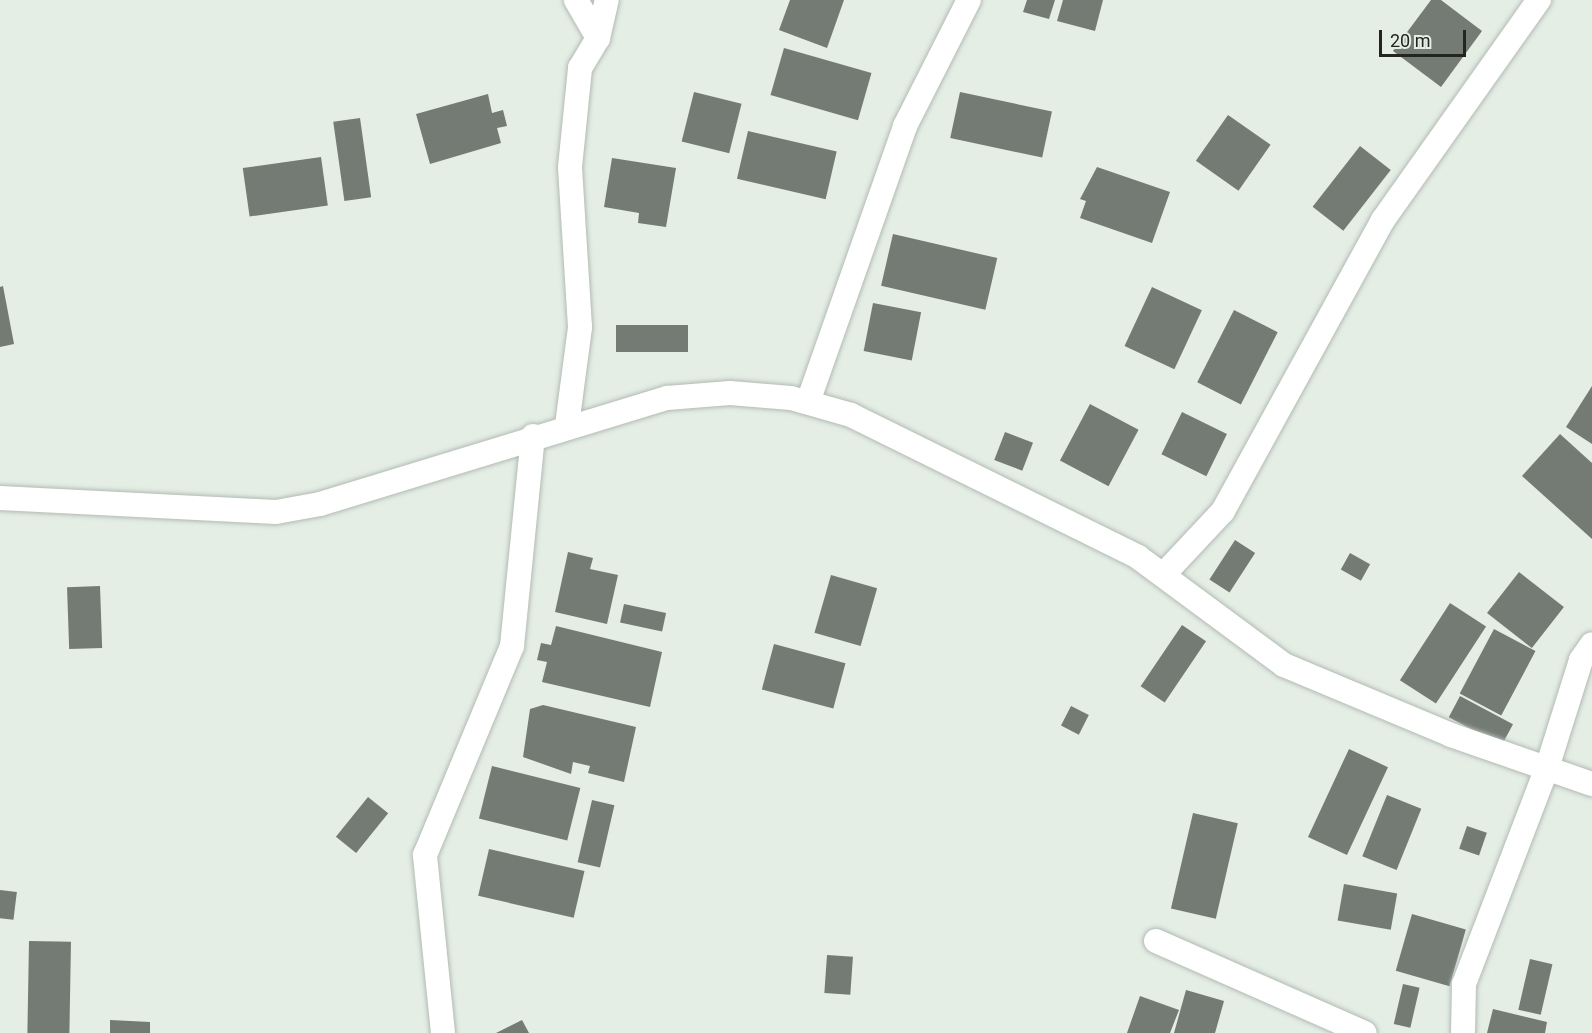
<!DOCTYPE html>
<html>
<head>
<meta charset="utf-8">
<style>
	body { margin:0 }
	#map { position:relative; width:1592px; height:1033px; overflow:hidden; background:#e4eee5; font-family:Roboto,sans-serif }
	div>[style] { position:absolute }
	.building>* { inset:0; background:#737b74; transform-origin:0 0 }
	.roads { filter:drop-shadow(0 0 2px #b2bbb3) drop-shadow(0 0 2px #b2bbb3) }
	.street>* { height:24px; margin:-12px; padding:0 12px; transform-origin:12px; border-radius:12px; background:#fff }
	span { translate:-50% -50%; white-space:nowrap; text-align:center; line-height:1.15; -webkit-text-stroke:4.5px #e4eee5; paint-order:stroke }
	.scale { position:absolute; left:1379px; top:30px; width:87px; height:27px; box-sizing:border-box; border:3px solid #222522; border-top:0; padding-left:8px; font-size:18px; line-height:21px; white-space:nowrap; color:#222522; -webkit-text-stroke:4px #e4eee5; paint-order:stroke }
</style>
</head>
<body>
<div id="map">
	<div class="building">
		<i style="clip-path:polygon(790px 0,844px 0,827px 48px,779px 30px)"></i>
		<i style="clip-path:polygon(1027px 0,1055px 0,1049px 19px,1023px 12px)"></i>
		<i style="clip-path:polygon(1063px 0,1103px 0,1095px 31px,1057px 21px)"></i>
		<i style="clip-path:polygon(1431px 0,1441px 0,1482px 31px,1441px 87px,1393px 51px)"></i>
		<i style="left:784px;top:48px;width:91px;height:49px;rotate:16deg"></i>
		<i style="left:694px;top:92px;width:49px;height:51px;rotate:14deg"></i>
		<i style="left:960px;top:92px;width:94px;height:47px;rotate:12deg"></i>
		<i style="clip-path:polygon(488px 94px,492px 113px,503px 110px,507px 126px,497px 128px,501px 143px,430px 164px,416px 114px)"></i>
		<i style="left:1228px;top:115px;width:52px;height:56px;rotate:35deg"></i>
		<i style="left:360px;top:118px;width:80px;height:27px;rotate:82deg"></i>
		<i style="left:748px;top:131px;width:91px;height:49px;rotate:13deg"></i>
		<i style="left:1360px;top:146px;width:39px;height:77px;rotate:38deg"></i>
		<i style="left:321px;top:157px;width:49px;height:79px;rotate:82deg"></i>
		<i style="clip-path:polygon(612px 158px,676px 168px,666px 227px,638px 223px,639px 213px,604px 207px)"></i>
		<i style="clip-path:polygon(1097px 167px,1170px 192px,1152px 243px,1080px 218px,1086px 201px,1080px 199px)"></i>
		<i style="left:893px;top:234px;width:107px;height:53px;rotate:13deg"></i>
		<i style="clip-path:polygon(3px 286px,14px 344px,0 347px,0 287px)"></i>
		<i style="left:1152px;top:287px;width:55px;height:65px;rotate:25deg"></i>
		<i style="left:873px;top:303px;width:49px;height:49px;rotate:11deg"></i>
		<i style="left:1234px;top:310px;width:49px;height:81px;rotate:27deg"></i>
		<i style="left:616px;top:325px;width:72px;height:27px"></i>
		<i style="clip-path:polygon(1592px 386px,1592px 444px,1566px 427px)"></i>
		<i style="left:1090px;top:404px;width:55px;height:64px;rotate:28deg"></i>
		<i style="left:1182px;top:412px;width:50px;height:47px;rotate:26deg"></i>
		<i style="left:1005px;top:432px;width:30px;height:30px;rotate:21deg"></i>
		<i style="clip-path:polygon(1560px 434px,1592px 463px,1592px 539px,1522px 476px)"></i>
		<i style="left:1235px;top:540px;width:24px;height:47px;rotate:33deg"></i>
		<i style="clip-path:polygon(568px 552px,593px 558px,590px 569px,618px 575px,607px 624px,555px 612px)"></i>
		<i style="left:1350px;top:553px;width:23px;height:19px;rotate:29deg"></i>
		<i style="left:1519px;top:572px;width:57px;height:52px;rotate:38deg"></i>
		<i style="left:831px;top:575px;width:48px;height:60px;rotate:16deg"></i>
		<i style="left:100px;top:586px;width:62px;height:33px;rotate:88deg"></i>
		<i style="left:1450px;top:603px;width:43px;height:92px;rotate:33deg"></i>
		<i style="left:624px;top:604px;width:43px;height:19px;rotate:12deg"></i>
		<i style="left:1182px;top:625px;width:29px;height:74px;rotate:34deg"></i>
		<i style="clip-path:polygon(556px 626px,662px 652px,650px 707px,542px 682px,547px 662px,537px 660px,541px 643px,551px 645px)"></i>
		<i style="left:1494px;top:629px;width:47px;height:73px;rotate:28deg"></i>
		<i style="left:774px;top:644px;width:74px;height:47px;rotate:15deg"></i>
		<i style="left:1460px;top:696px;width:60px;height:24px;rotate:28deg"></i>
		<i style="clip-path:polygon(543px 705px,636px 727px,624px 782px,588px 773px,590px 766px,573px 762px,571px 774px,523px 757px,530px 709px)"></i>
		<i style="left:1071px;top:706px;width:20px;height:22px;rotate:27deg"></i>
		<i style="left:1349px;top:749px;width:43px;height:97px;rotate:25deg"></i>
		<i style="left:492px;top:766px;width:91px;height:54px;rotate:14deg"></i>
		<i style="left:1387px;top:795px;width:37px;height:66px;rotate:22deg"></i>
		<i style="left:368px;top:797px;width:26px;height:51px;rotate:39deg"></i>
		<i style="left:592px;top:800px;width:23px;height:64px;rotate:13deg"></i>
		<i style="left:1193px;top:813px;width:46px;height:98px;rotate:13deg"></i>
		<i style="left:1467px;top:826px;width:21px;height:24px;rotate:19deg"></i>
		<i style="left:489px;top:849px;width:98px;height:48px;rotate:13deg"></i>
		<i style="left:1344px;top:884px;width:54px;height:37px;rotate:10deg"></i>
		<i style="left:0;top:890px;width:17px;height:28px;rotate:7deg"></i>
		<i style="left:1412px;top:914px;width:56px;height:59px;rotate:16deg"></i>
		<i style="left:29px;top:941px;width:42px;height:92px;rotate:1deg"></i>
		<i style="left:827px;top:955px;width:26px;height:38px;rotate:4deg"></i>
		<i style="left:1530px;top:959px;width:23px;height:52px;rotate:13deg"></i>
		<i style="left:1403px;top:984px;width:17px;height:41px;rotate:13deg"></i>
		<i style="clip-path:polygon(1186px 990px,1224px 1001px,1215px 1033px,1174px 1033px)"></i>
		<i style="clip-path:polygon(1140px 996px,1179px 1010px,1170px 1033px,1127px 1033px)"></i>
		<i style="clip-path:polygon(1493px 1009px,1547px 1022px,1545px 1033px,1487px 1033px)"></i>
		<i style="clip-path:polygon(110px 1020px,150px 1022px,150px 1033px,110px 1033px)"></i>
		<i style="clip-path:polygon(522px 1020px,529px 1033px,496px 1033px)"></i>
	</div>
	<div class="roads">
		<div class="street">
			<i style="left:576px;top:0;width:44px;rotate:59.9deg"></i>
			<i style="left:808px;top:402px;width:293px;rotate:-70.6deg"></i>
			<i style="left:905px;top:126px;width:141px;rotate:-63.1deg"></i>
			<i style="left:567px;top:425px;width:99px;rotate:-82.4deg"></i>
			<i style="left:580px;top:327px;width:160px;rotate:-93.6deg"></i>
			<i style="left:570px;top:167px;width:100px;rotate:-84.2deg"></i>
			<i style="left:580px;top:68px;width:35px;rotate:-59deg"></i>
			<i style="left:598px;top:38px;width:39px;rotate:-77deg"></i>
			<i style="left:0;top:498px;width:276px;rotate:2.9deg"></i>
			<i style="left:276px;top:512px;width:45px;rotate:-10.3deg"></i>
			<i style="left:320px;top:504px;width:363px;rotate:-17deg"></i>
			<i style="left:667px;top:398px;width:63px;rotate:-4.5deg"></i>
			<i style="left:730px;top:393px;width:61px;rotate:4.7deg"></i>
			<i style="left:791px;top:398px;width:62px;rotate:15.8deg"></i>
			<i style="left:851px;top:415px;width:320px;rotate:26.3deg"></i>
			<i style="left:1138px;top:557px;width:182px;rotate:36.5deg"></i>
			<i style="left:1284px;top:665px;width:181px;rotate:22.7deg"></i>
			<i style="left:1451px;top:735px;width:149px;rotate:19.2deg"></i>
			<i style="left:1165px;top:573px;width:85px;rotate:-46.9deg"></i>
			<i style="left:1223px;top:511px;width:332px;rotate:-61.2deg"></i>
			<i style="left:1383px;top:220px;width:270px;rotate:-54.7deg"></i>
			<i style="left:1156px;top:941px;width:228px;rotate:23.8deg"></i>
			<i style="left:443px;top:1033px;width:179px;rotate:-95.8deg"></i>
			<i style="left:425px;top:855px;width:226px;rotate:-67.4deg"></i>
			<i style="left:512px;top:646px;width:211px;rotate:-84.3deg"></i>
			<i style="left:1463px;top:1033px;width:49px;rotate:-88.8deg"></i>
			<i style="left:1464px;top:984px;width:231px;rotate:-69deg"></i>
			<i style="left:1547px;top:768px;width:113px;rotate:-72.5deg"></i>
			<i style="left:1581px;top:660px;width:19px;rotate:-55deg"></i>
		</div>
	</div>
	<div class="scale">20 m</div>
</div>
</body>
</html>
